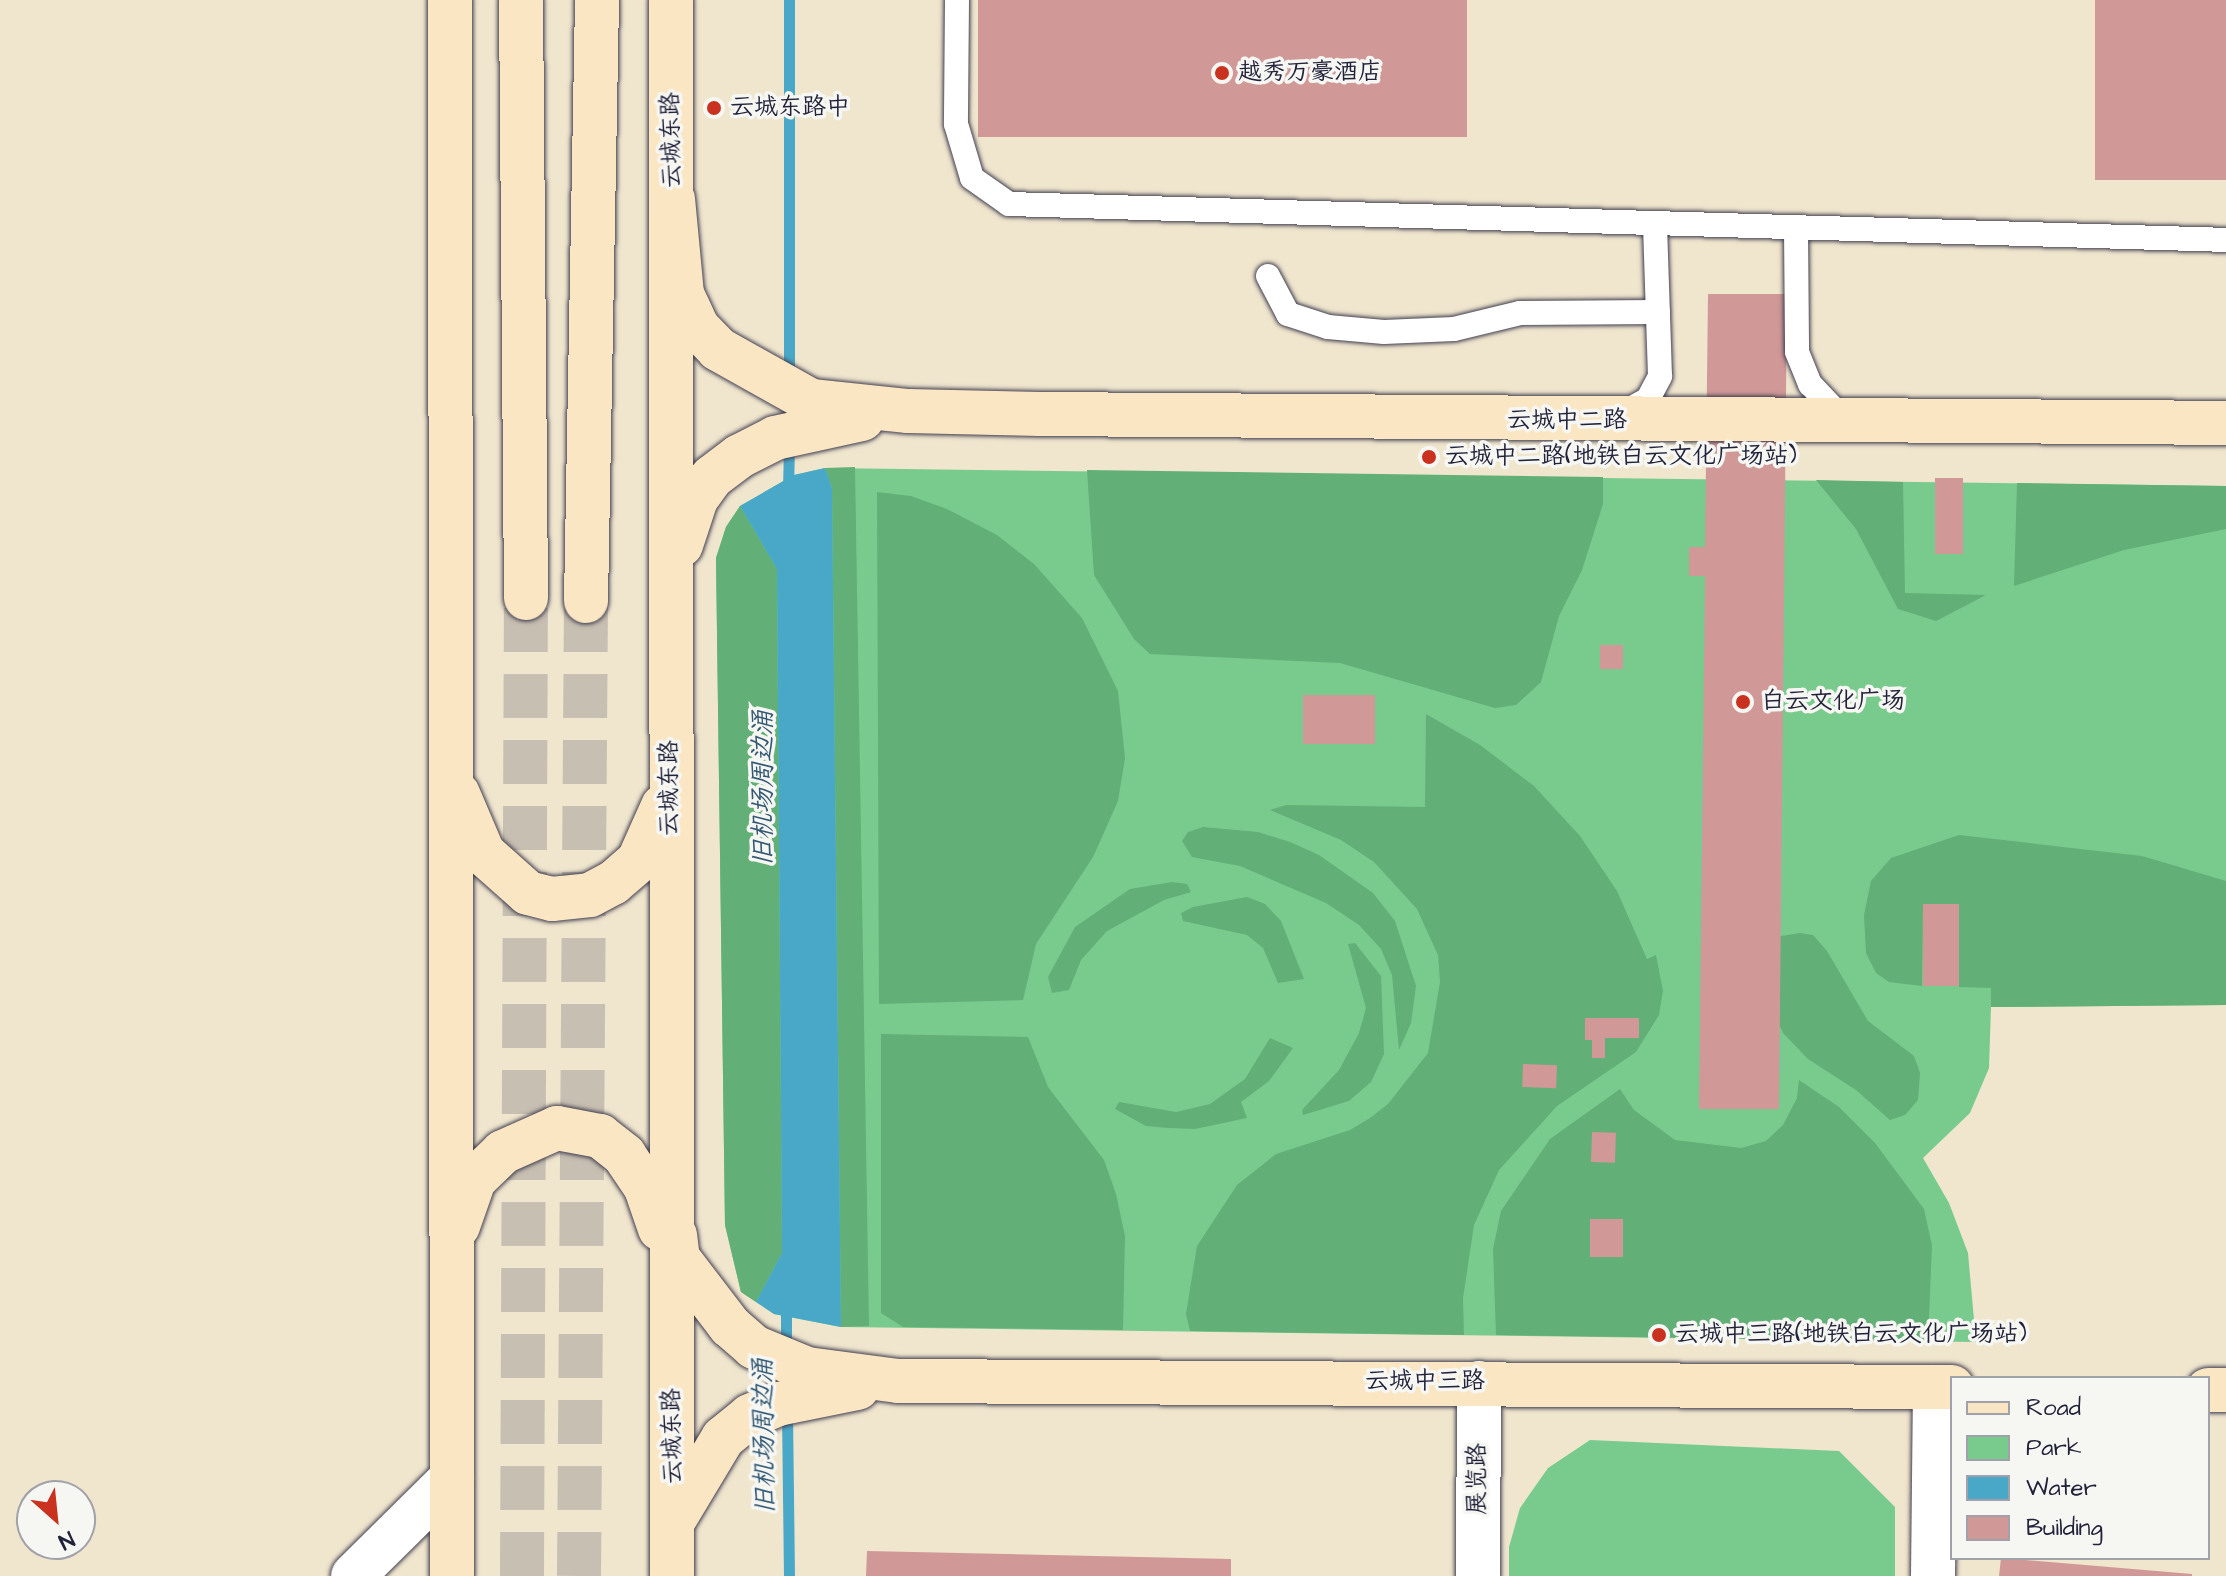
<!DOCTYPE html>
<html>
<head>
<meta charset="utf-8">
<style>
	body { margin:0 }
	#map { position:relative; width:2226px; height:1576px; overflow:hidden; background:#f0e6ce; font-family:"Architects Daughter","LXGW WenKai TC",sans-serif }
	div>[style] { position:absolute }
	.green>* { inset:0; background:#78cb8d }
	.forest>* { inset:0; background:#62af78 }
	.water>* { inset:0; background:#49a8c8 }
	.stream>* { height:11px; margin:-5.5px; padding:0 5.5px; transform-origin:5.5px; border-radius:5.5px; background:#49a8c8 }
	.building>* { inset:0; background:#d09897; transform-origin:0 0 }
	.secondary-tunnel>* { height:44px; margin-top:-22px; transform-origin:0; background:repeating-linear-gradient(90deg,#c7bfb1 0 44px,transparent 0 66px) }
	.roads { filter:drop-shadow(0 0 2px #413f51) drop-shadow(0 0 2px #413f51) }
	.lane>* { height:24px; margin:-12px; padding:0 12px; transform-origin:12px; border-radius:12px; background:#fff }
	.street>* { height:44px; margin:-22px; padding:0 22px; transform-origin:22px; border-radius:22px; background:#fff }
	.secondary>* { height:44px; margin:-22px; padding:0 22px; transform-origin:22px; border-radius:22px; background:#fbe6c4 }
	.dots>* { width:22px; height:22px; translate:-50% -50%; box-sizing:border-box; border:4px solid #f6f6f2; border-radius:50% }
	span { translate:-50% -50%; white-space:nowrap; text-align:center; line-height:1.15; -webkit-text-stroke:7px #f6f6f2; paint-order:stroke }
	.poi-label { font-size:24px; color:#22223b }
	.left { translate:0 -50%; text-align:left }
	.street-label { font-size:24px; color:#22223b }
	.water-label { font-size:26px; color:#325873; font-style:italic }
	.legend { position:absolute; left:1950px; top:1376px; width:260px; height:184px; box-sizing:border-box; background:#f6f6f2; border:2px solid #a1a1a9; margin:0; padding:10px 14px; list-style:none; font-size:24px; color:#22223b }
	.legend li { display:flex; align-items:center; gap:16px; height:40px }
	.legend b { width:40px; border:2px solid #a1a1a9 }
	.north { position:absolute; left:16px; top:1480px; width:80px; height:80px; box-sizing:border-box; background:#f6f6f2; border:2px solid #a1a1a9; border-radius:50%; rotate:153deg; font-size:22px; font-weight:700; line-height:32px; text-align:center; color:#22223b }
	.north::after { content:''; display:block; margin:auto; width:28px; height:36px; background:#c8321e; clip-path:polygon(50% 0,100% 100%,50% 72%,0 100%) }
</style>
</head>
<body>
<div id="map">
	<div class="green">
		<i style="clip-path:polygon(825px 468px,2226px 486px,2226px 1005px,1991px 1007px,1989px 1068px,1970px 1113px,1923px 1158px,1949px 1203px,1968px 1253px,1976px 1342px,841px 1327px,774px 1314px,741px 1292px,725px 1225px,716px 558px,726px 527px,740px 506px,794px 475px)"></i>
		<i style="clip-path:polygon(1590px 1440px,1839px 1451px,1895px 1507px,1895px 1576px,1509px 1576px,1509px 1547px,1520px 1508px,1548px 1468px)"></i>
	</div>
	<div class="forest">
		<i style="clip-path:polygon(855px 467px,869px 1326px,841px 1327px,832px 488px,825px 468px)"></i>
		<i style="clip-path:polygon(1087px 470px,1603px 477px,1603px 504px,1582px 570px,1559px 616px,1541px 682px,1516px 705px,1495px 708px,1340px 663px,1150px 654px,1134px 639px,1094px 575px)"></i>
		<i style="clip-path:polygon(1816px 480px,1903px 482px,1905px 593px,1986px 595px,1936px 621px,1898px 609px,1856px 529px)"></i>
		<i style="clip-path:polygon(2017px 483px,2226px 486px,2226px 529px,2124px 550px,2014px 586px)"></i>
		<i style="clip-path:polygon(877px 492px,911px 496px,947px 509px,997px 535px,1034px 564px,1082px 618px,1118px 691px,1125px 758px,1118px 801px,1093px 857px,1036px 944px,1023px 1000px,879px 1004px)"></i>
		<i style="clip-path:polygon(740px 506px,777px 569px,782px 1253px,756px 1302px,741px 1292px,725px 1225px,716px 558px,726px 527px)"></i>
		<i style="clip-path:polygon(1426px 714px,1480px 745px,1534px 786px,1580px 836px,1617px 891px,1647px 959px,1656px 955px,1663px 991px,1659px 1015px,1636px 1052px,1557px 1106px,1499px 1170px,1474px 1225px,1463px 1298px,1464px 1335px,1190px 1331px,1186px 1314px,1197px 1246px,1237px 1185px,1276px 1154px,1350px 1130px,1370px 1118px,1388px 1104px,1428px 1053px,1440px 982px,1438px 955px,1417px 909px,1374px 862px,1341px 840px,1270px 810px,1286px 805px,1425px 807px)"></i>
		<i style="clip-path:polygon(1203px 827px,1258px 832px,1290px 842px,1319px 855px,1373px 893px,1395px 921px,1416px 986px,1411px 1023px,1399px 1050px,1392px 975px,1381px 949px,1359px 925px,1326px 903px,1240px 866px,1192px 857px,1182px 841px,1188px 832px)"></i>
		<i style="clip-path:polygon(1959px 835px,2142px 856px,2226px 881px,2226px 1005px,1991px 1007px,1991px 988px,1959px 987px,1959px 904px,1923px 904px,1922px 986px,1889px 982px,1876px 973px,1866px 953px,1864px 915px,1871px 881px,1891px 858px)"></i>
		<i style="clip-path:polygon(1172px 882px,1187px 884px,1191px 892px,1164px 900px,1107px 931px,1081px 960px,1069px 990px,1052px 993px,1048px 977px,1075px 927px,1130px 889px)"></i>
		<i style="clip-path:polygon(1247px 897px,1265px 904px,1281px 921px,1304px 979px,1278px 983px,1263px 948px,1247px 935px,1183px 921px,1181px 913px,1193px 907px)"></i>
		<i style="clip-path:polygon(1800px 933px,1813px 935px,1827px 951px,1868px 1021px,1914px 1056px,1920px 1073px,1918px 1100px,1905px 1115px,1890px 1120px,1856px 1090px,1808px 1059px,1783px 1033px,1772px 1009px,1775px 937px)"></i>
		<i style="clip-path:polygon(1355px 943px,1381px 976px,1384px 1054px,1371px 1082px,1349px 1101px,1303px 1115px,1302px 1110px,1339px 1070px,1359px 1033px,1366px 1008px,1348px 944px)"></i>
		<i style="clip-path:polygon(881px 1034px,1028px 1037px,1048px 1087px,1104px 1160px,1116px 1194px,1125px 1236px,1123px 1330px,903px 1327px,881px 1313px)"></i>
		<i style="clip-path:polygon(1270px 1038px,1293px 1048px,1269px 1081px,1241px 1102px,1247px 1118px,1195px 1129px,1169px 1128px,1146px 1126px,1115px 1109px,1119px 1102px,1176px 1112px,1210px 1104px,1245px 1079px)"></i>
		<i style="clip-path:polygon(1799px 1080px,1839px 1107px,1875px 1143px,1924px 1209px,1932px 1246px,1928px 1341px,1496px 1335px,1493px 1249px,1501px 1211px,1550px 1139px,1620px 1089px,1634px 1110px,1675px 1140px,1741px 1148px,1766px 1141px,1783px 1125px,1797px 1098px)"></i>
	</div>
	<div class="water">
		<i style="clip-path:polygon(825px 468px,832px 488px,841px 1327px,774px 1314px,756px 1302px,782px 1253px,777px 569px,740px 506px,794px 475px)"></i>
	</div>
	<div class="stream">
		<i style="left:789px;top:0;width:375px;rotate:90deg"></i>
		<i style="left:788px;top:491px;width:46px;rotate:-88.8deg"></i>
		<i style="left:786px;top:1305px;width:46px;rotate:90deg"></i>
		<i style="left:787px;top:1413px;width:163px;rotate:89.3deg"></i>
	</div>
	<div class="building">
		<i style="left:978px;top:0;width:489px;height:137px"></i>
		<i style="left:2095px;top:0;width:131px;height:180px"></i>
		<i style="clip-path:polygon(1708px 294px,1787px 294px,1779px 1109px,1699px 1109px,1705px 576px,1689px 576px,1689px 547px,1705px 547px)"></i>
		<i style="left:1935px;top:478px;width:28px;height:76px"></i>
		<i style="left:1600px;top:645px;width:23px;height:24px"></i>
		<i style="left:1375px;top:695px;width:49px;height:72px;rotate:90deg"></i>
		<i style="left:1923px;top:904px;width:36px;height:82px"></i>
		<i style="clip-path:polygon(1585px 1018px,1639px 1018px,1639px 1038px,1605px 1038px,1605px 1058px,1592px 1058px,1592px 1040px,1585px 1040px)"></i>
		<i style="left:1523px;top:1064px;width:34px;height:23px;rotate:2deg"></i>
		<i style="left:1592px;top:1132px;width:24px;height:30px;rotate:2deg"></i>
		<i style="left:1590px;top:1219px;width:33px;height:38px"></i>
		<i style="clip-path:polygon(867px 1551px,1231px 1559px,1231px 1576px,866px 1576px)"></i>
		<i style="clip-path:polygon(2001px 1558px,2192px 1574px,2192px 1576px,1999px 1576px)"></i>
	</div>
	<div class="secondary-tunnel">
		<i style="left:522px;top:1576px;width:978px;rotate:-89.77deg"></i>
		<i style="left:579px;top:1576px;width:975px;rotate:-89.59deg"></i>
	</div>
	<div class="roads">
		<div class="lane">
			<i style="left:957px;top:0;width:124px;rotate:90.5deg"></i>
			<i style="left:956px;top:124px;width:56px;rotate:73.5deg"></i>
			<i style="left:972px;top:178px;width:45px;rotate:35.1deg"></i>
			<i style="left:1009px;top:204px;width:1218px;rotate:1.69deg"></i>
			<i style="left:1796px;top:229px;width:123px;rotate:89.5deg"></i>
			<i style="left:1797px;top:352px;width:35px;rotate:68deg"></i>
			<i style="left:1810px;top:384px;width:51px;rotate:46.6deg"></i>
			<i style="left:1268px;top:276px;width:43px;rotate:62.2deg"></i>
			<i style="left:1288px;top:314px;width:42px;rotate:18deg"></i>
			<i style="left:1328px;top:327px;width:56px;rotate:5.1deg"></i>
			<i style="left:1384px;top:332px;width:70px;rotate:-2.5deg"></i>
			<i style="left:1454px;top:329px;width:68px;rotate:-13.6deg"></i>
			<i style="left:1520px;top:313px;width:138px;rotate:-0.4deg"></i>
			<i style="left:1623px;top:413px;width:29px;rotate:-29deg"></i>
			<i style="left:1648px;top:399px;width:26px;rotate:-62deg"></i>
			<i style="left:1660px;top:376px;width:151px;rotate:-91.9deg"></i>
		</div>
		<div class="street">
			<i style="left:353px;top:1576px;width:139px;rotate:-44.7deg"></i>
			<i style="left:1478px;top:1576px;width:193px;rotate:-89.7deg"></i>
			<i style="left:1933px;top:1576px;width:189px;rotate:-89.4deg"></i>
		</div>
		<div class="secondary">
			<i style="left:450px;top:0;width:1576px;rotate:89.93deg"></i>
			<i style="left:521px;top:0;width:598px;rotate:89.52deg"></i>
			<i style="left:671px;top:0;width:1576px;rotate:89.96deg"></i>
			<i style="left:673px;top:199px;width:95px;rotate:84.6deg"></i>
			<i style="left:682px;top:294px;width:38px;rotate:65deg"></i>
			<i style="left:698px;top:328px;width:29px;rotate:46deg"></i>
			<i style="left:718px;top:349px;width:107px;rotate:29.2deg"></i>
			<i style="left:811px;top:401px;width:98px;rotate:5.9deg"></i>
			<i style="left:908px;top:411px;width:132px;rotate:1.3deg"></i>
			<i style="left:1040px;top:414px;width:1186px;rotate:0.43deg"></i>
			<i style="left:681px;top:545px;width:48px;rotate:-71.9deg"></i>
			<i style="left:696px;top:499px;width:27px;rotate:-54deg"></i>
			<i style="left:712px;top:477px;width:35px;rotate:-37deg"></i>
			<i style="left:740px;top:456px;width:39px;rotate:-27deg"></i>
			<i style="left:775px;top:438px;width:89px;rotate:-12.3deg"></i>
			<i style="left:586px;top:601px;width:601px;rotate:-88.95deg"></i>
			<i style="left:458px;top:794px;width:64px;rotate:67deg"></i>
			<i style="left:483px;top:853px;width:60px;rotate:41.6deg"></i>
			<i style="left:528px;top:893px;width:25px;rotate:14deg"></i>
			<i style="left:552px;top:899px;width:38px;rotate:-6deg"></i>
			<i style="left:590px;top:895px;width:26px;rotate:-28deg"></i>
			<i style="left:613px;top:883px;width:35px;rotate:-41deg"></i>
			<i style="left:639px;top:860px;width:59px;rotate:-66deg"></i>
			<i style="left:458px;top:1226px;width:49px;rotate:-70.8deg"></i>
			<i style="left:474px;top:1180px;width:40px;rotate:-44deg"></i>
			<i style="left:503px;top:1152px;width:59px;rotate:-24deg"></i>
			<i style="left:557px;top:1128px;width:44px;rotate:10.5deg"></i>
			<i style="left:600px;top:1136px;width:31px;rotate:38deg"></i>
			<i style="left:624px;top:1155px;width:40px;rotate:56deg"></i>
			<i style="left:646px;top:1188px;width:43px;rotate:71.1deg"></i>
			<i style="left:675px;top:1235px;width:23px;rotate:83deg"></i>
			<i style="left:678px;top:1258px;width:86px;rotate:52.6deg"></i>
			<i style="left:730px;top:1326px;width:32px;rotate:41deg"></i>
			<i style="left:754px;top:1347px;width:57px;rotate:22.5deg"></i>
			<i style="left:807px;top:1369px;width:92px;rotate:7.5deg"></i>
			<i style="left:898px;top:1381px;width:1054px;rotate:0.33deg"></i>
			<i style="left:2208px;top:1390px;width:18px"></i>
			<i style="left:675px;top:1518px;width:93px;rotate:-59deg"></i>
			<i style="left:723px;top:1438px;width:35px;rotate:-39deg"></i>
			<i style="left:750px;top:1416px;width:30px;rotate:-23deg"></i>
			<i style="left:778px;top:1404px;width:81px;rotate:-11.4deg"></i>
		</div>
	</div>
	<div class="dots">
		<i style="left:1222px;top:73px;background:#c8321e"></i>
		<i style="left:714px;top:108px;background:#c8321e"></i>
		<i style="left:1429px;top:457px;background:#c8321e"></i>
		<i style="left:1743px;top:702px;background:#c8321e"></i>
		<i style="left:1659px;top:1335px;background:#c8321e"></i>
	</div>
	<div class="poi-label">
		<span class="left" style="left:1238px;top:73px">越秀万豪酒店</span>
		<span class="left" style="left:730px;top:108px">云城东路中</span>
		<span class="left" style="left:1445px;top:457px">云城中二路(地铁白云文化广场站)</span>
		<span class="left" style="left:1761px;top:702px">白云文化广场</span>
		<span class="left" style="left:1675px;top:1335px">云城中三路(地铁白云文化广场站)</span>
	</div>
	<div class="street-label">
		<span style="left:672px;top:140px;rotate:-91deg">云城东路</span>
		<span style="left:1567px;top:421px">云城中二路</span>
		<span style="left:670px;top:788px;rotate:-90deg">云城东路</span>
		<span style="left:1425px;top:1382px">云城中三路</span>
		<span style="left:673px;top:1436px;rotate:-91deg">云城东路</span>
		<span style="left:1478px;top:1479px;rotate:-90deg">展览路</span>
	</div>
	<div class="water-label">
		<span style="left:764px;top:788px;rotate:-90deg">旧机场周边涌</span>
		<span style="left:765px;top:1436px;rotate:-91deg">旧机场周边涌</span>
	</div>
	<ul class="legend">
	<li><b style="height:10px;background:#fbe6c4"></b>Road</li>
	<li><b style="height:22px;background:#78cb8d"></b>Park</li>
	<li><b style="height:22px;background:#49a8c8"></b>Water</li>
	<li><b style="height:22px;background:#d09897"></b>Building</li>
	</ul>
	<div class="north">N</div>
</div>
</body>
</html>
